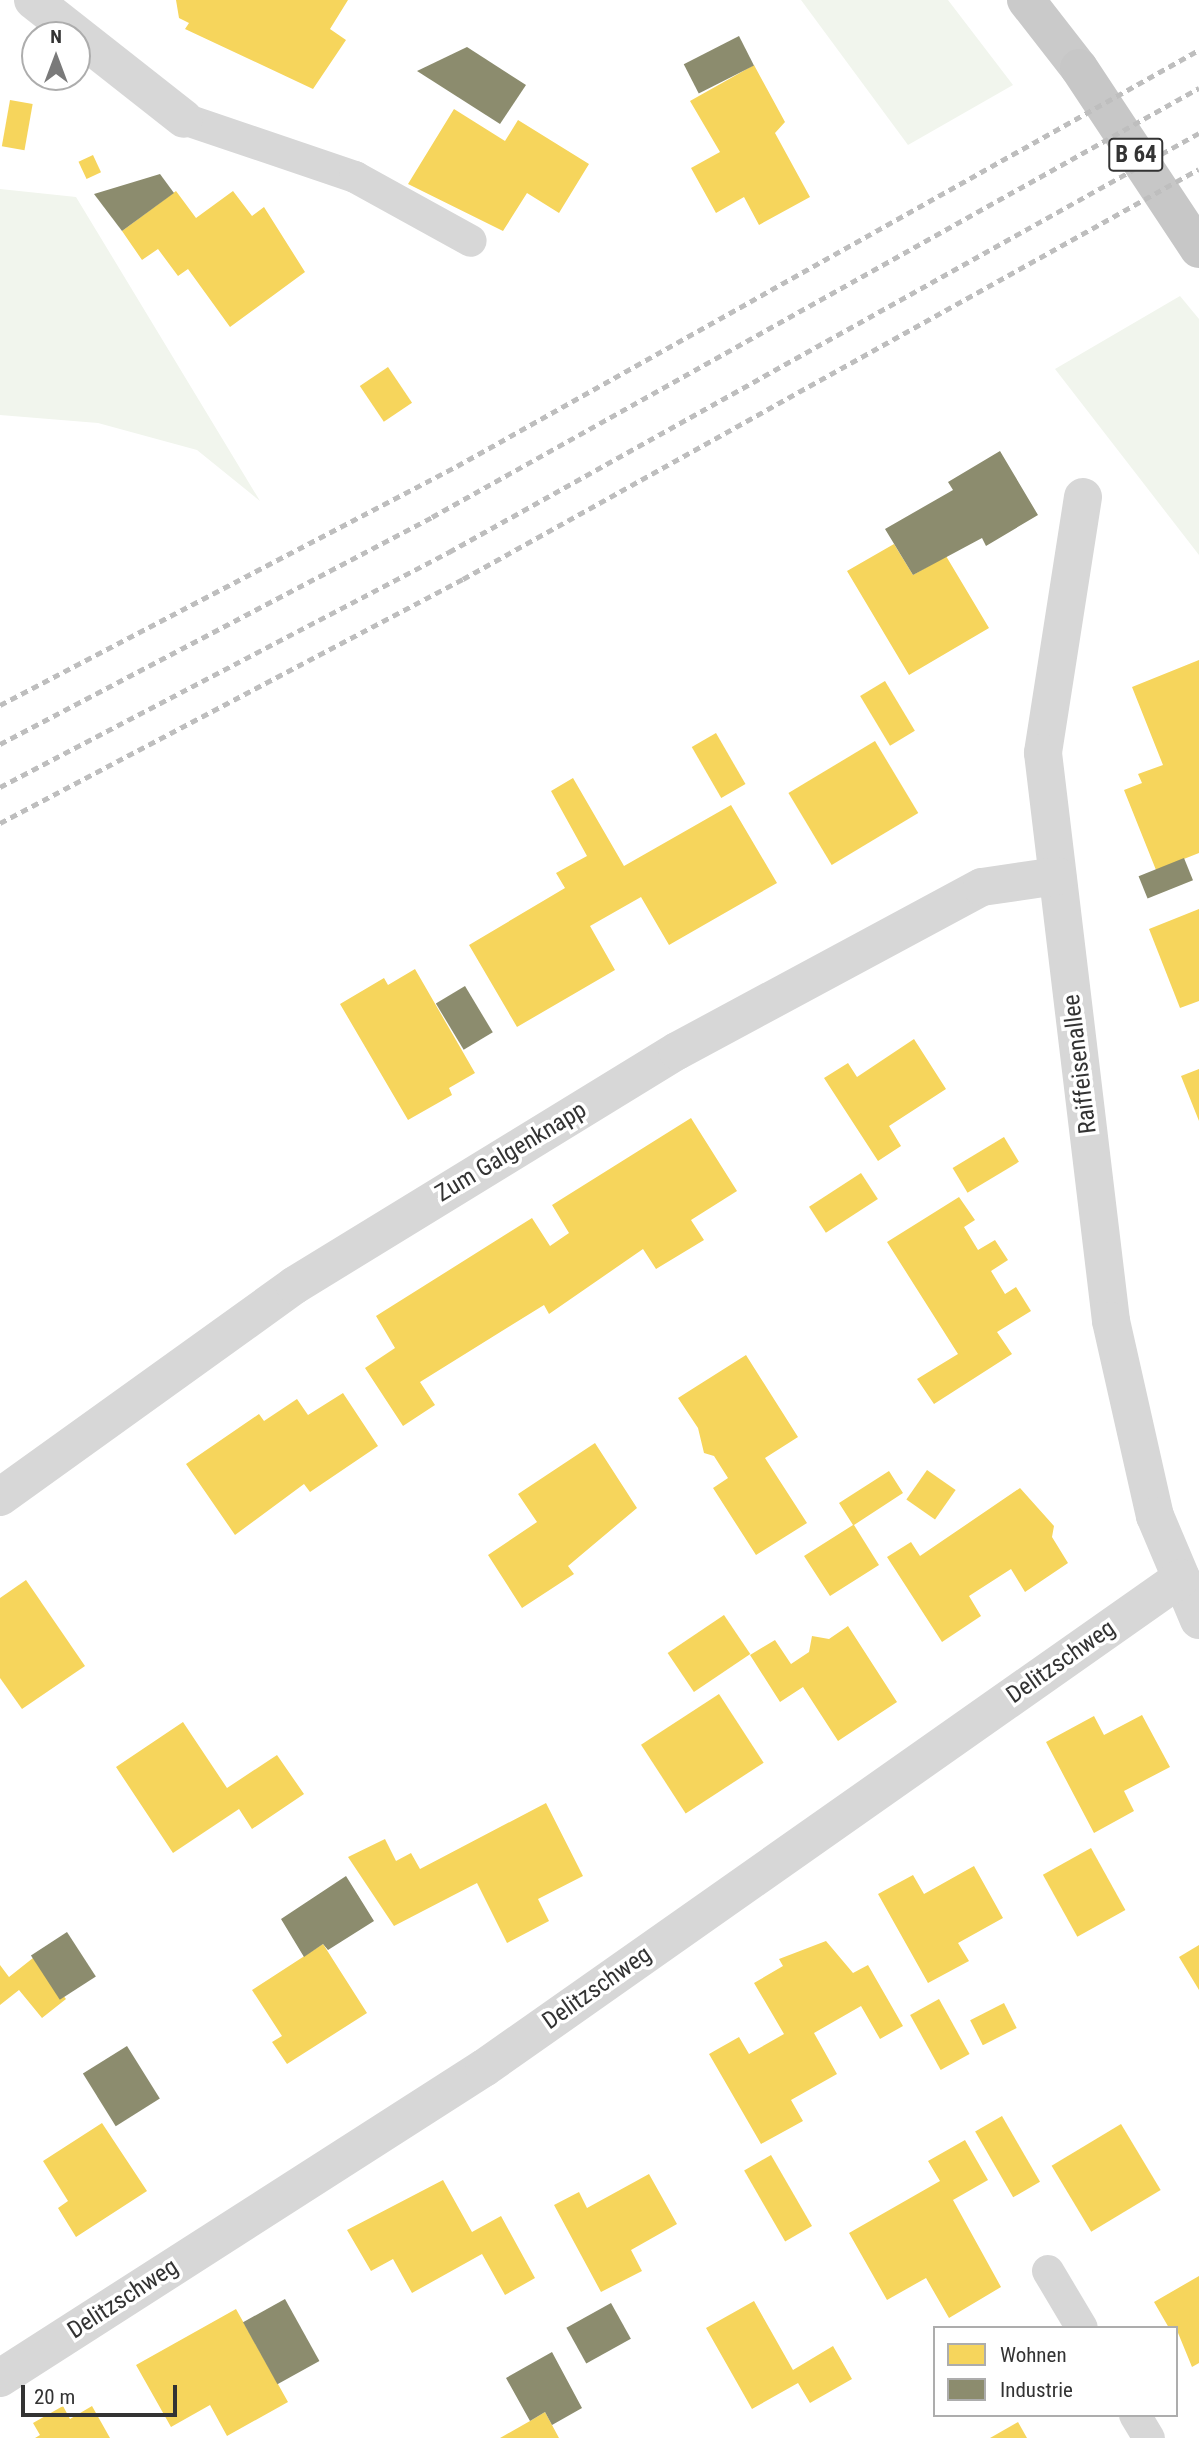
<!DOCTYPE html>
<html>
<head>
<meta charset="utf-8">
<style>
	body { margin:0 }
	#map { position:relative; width:1199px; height:2438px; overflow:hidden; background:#fff; font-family:"Roboto Condensed",sans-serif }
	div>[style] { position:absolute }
	.green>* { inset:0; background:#f1f5ed }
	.homes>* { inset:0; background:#f6d55c; transform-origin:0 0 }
	.industry>* { inset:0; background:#8c8c6e; transform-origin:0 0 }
	.service>* { height:32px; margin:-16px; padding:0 16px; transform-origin:16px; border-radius:16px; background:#d7d7d7 }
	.minor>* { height:38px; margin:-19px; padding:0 19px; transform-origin:19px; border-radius:19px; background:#d7d7d7 }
	.primary>* { height:38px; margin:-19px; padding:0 19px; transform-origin:19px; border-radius:19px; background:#cacaca }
	.trunk>* { height:38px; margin:-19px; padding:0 19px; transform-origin:19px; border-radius:19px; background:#c7c7c7 }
	.rail>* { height:5px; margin-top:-2.5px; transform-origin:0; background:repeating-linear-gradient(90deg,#bebebe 0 7px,transparent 0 12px) }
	span { translate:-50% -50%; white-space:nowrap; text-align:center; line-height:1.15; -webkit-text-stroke:7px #fff; paint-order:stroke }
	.shield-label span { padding:2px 5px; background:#fff; border:2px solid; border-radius:5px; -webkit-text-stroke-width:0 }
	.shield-label { font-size:23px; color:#333; font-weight:700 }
	.street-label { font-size:24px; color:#333 }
	.legend { position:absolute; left:933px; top:2326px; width:245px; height:91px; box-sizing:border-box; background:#fff; border:2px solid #adadad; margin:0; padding:9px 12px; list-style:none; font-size:21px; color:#333 }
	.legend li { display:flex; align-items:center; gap:14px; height:35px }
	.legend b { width:35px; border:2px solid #adadad }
	.north { position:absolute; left:21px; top:21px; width:70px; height:70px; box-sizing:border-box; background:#fff; border:2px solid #adadad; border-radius:50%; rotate:0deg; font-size:19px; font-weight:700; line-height:28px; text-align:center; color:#333 }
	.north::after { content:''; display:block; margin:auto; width:24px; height:32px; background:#7a7a7a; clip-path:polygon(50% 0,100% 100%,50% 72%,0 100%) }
	.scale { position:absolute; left:21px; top:2385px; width:156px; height:32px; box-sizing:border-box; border:4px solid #333; border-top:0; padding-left:9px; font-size:21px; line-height:24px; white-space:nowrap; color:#333; -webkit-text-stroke:5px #fff; paint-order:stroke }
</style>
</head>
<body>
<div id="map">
	<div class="green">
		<i style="clip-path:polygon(801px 0,948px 0,1013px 85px,908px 145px)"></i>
		<i style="clip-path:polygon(0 189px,76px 197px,260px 501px,197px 450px,98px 423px,0 415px)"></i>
		<i style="clip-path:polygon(1180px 296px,1199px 319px,1199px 555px,1055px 369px)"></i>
	</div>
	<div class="homes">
		<i style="clip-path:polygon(176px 0,348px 0,330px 29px,346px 40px,313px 89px,185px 29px,189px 23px,179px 18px)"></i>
		<i style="clip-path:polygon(754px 65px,785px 122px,775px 133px,810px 197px,759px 225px,744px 197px,716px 213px,691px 168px,720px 152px,690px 101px)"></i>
		<i style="left:10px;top:100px;width:23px;height:47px;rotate:10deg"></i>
		<i style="clip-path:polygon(454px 109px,505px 141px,518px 120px,589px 164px,559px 213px,527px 193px,503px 231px,408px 184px)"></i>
		<i style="left:93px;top:155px;width:19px;height:16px;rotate:65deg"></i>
		<i style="clip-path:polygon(176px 191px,196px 218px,233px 191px,252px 216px,264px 207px,305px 272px,230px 327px,188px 269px,178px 276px,158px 249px,142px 260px,122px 231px)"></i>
		<i style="left:388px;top:367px;width:43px;height:34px;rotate:56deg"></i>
		<i style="clip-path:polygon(894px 544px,913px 575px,946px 556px,989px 628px,909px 675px,847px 571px)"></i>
		<i style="clip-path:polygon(1199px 660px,1199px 853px,1156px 870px,1124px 790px,1142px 783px,1138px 774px,1163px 765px,1132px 687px)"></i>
		<i style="left:885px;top:681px;width:58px;height:29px;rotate:59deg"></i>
		<i style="left:716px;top:733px;width:59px;height:28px;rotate:60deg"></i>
		<i style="left:875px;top:741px;width:84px;height:101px;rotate:59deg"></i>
		<i style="clip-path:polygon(573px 778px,624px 866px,731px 805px,777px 883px,669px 945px,641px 897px,590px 926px,615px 970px,517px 1027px,469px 945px,565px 888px,556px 873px,587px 856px,551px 791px)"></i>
		<i style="clip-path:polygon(1199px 909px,1199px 1001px,1180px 1008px,1149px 929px)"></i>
		<i style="clip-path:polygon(415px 969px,475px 1073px,449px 1088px,452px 1095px,408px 1120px,340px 1004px,384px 978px,388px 985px)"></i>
		<i style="clip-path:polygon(914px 1039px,946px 1089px,889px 1126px,901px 1146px,878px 1161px,824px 1078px,848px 1063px,857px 1077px)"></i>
		<i style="clip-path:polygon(1199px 1069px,1199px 1121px,1181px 1076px)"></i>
		<i style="clip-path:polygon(691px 1118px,737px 1191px,691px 1220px,704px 1240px,656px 1269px,643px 1249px,549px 1314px,544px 1305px,420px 1382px,435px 1405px,403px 1426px,365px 1368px,395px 1348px,376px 1316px,532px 1218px,550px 1246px,569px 1233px,552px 1205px)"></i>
		<i style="left:1004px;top:1137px;width:29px;height:60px;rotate:59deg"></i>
		<i style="left:861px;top:1173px;width:31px;height:62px;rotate:57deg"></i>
		<i style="clip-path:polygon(959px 1197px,975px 1220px,964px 1227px,978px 1250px,995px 1240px,1008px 1260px,991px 1271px,1005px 1294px,1016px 1287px,1031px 1311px,997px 1332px,1012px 1354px,934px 1404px,917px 1379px,958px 1354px,887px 1242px)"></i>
		<i style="clip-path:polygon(746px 1355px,798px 1437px,765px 1458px,807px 1523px,756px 1555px,713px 1488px,728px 1478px,714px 1456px,704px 1453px,698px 1428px,678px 1398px)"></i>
		<i style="clip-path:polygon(343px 1393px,378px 1446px,310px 1492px,304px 1484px,235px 1535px,186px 1464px,259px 1414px,264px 1421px,297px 1399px,308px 1415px)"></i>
		<i style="clip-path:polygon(595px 1443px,637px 1508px,568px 1566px,574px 1574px,522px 1608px,488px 1555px,537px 1522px,518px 1494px)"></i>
		<i style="left:927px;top:1470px;width:35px;height:36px;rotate:35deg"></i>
		<i style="clip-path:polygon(889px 1471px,903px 1493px,854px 1525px,879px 1565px,830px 1596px,804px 1556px,853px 1525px,839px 1503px)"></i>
		<i style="clip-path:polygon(1020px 1488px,1054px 1526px,1052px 1537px,1068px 1563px,1025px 1592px,1011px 1569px,969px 1596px,981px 1616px,942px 1642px,887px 1557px,911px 1542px,920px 1556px)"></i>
		<i style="clip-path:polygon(26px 1580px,85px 1666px,22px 1709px,0 1678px,0 1598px)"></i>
		<i style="left:724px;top:1615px;width:47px;height:68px;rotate:56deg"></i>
		<i style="clip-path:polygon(848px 1626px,897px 1702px,838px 1741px,803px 1687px,780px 1702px,750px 1655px,775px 1640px,791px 1664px,809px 1652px,812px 1636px,829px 1639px)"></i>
		<i style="left:719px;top:1694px;width:82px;height:93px;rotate:57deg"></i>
		<i style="clip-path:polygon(1142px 1715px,1170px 1767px,1124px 1791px,1134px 1811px,1094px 1833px,1046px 1742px,1094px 1716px,1104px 1735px)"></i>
		<i style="clip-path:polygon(183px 1722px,227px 1788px,277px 1755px,304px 1794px,252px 1829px,239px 1809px,173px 1853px,116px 1767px)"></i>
		<i style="clip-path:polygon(546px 1803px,583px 1876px,538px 1899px,549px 1921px,507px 1943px,477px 1883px,394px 1926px,348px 1857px,385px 1839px,396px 1861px,411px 1853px,420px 1869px)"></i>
		<i style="left:1091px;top:1848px;width:71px;height:55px;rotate:61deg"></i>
		<i style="clip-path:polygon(974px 1866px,1003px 1918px,958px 1943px,969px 1961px,928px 1983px,878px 1894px,913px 1875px,924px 1894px)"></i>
		<i style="clip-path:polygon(826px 1941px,853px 1973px,868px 1965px,903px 2026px,880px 2039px,861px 2006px,814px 2033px,837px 2074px,791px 2100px,803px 2121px,761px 2144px,709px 2054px,739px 2037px,749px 2054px,784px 2034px,754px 1983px,783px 1966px,779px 1959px)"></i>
		<i style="clip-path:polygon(323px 1944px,367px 2013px,287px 2064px,272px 2042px,282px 2036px,252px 1990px)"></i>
		<i style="clip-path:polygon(1199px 1945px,1199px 1990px,1179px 1957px)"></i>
		<i style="clip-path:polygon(33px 1958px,66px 1999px,42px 2018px,19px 1990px,0 2005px,0 1965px,9px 1977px)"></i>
		<i style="left:939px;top:1999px;width:63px;height:33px;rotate:61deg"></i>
		<i style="left:1004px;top:2003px;width:28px;height:38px;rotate:63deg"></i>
		<i style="left:1002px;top:2116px;width:76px;height:31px;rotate:60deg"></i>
		<i style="clip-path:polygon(102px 2123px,147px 2191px,76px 2237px,58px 2208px,68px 2201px,43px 2161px)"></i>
		<i style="left:1121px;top:2124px;width:77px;height:81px;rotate:59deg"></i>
		<i style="clip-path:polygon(965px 2140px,988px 2180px,953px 2200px,1001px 2287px,949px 2318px,926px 2278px,887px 2300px,849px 2233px,940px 2181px,928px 2161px)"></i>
		<i style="left:771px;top:2155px;width:82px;height:31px;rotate:60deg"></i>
		<i style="clip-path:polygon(649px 2174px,677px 2224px,631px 2250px,642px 2271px,601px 2292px,554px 2205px,579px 2192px,587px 2208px)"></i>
		<i style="clip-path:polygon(443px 2180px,472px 2232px,501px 2216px,535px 2278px,505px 2295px,482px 2254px,412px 2293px,393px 2259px,371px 2271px,347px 2230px)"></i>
		<i style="clip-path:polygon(1199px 2276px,1199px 2363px,1192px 2367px,1176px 2328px,1169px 2328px,1154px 2302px)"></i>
		<i style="clip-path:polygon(754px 2301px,793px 2370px,833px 2346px,852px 2379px,810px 2403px,798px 2383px,752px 2409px,706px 2328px)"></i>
		<i style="clip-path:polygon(236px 2309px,288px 2402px,227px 2436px,210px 2405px,171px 2427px,136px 2365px)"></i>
		<i style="clip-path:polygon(63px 2406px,70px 2419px,92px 2406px,110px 2438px,35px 2438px,40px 2435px,33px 2423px)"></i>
		<i style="clip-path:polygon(545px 2412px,559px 2438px,500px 2438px,530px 2421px)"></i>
		<i style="clip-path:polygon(1018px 2422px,1027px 2438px,990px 2438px)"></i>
	</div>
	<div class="industry">
		<i style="left:739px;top:36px;width:33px;height:62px;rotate:63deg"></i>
		<i style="clip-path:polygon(467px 47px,526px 85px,500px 124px,417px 71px)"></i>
		<i style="clip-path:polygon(160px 174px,174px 193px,122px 231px,94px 194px)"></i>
		<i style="clip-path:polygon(1000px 451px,1038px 515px,986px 546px,982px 538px,913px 575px,885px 529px,953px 490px,948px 482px)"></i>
		<i style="left:1184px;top:858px;width:24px;height:49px;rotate:68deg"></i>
		<i style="left:465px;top:986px;width:54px;height:34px;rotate:59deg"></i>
		<i style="clip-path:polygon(346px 1876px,374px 1921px,328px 1950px,323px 1944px,304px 1957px,281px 1919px)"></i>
		<i style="left:67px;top:1932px;width:53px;height:43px;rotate:57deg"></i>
		<i style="left:127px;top:2046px;width:62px;height:52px;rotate:58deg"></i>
		<i style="left:285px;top:2299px;width:71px;height:48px;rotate:61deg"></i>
		<i style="left:611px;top:2303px;width:41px;height:51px;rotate:61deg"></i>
		<i style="clip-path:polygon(552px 2352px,582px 2408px,552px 2425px,545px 2412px,530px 2421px,506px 2378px)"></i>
	</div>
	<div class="service">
		<i style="left:184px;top:119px;width:181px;rotate:18.7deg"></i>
		<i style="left:355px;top:177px;width:132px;rotate:28.9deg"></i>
		<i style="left:1048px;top:2271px;width:66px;rotate:59.2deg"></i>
		<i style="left:1135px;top:2415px;width:27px;rotate:59deg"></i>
	</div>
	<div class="minor">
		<i style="left:33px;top:0;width:192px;rotate:38.2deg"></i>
		<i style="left:1083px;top:497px;width:259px;rotate:98.9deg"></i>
		<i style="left:1043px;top:753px;width:572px;rotate:83.17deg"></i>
		<i style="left:1111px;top:1321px;width:200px;rotate:77.3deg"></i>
		<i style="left:1155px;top:1516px;width:113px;rotate:67.1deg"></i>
		<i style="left:0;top:1497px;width:363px;rotate:-35.7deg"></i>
		<i style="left:295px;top:1285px;width:448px;rotate:-31.5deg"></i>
		<i style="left:677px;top:1051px;width:346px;rotate:-28.3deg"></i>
		<i style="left:982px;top:887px;width:76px;rotate:-8.3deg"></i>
		<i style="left:0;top:2378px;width:575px;rotate:-32.64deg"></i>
		<i style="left:484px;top:2068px;width:852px;rotate:-35.11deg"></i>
	</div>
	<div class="primary">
		<i style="left:1026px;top:0;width:86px;rotate:52.1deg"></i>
	</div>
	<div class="trunk">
		<i style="left:1079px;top:68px;width:217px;rotate:56.5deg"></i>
	</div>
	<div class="rail">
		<i style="left:0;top:705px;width:516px;rotate:-27.61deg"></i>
		<i style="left:457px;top:466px;width:851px;rotate:-29.28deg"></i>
		<i style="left:0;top:744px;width:488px;rotate:-27.7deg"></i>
		<i style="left:432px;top:517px;width:879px;rotate:-29.22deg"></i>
		<i style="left:0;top:787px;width:507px;rotate:-27.63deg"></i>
		<i style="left:449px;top:552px;width:859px;rotate:-29.19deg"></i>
		<i style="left:0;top:823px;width:523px;rotate:-27.79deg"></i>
		<i style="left:463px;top:579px;width:842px;rotate:-29.12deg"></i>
	</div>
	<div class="shield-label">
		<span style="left:1136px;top:155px">B 64</span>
	</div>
	<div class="street-label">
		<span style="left:1080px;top:1064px;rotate:-97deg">Raiffeisenallee</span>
		<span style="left:511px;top:1152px;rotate:-31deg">Zum Galgenknapp</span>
		<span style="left:1061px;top:1662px;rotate:-35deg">Delitzschweg</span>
		<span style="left:597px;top:1988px;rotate:-35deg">Delitzschweg</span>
		<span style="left:123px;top:2299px;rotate:-33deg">Delitzschweg</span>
	</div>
	<ul class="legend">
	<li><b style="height:19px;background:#f6d55c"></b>Wohnen</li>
	<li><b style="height:19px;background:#8c8c6e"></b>Industrie</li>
	</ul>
	<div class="north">N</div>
	<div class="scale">20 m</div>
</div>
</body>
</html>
